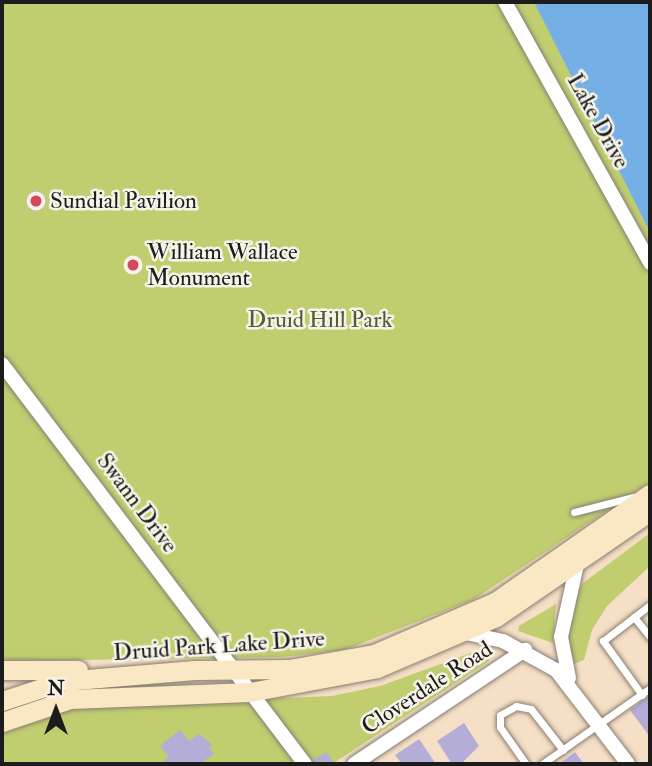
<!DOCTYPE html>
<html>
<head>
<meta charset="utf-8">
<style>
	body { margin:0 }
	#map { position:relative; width:652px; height:766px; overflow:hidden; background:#f5dfc6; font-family:"IM FELL Double Pica",serif }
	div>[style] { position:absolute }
	.green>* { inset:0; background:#c0ce70 }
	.water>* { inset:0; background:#74afe5 }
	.building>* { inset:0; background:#b3add8 }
	.round { border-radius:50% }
	.roads { filter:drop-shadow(0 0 2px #887e71) drop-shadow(0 0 2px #887e71) }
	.lane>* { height:7px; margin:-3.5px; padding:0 3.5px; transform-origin:3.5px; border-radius:3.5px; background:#fff }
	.street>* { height:14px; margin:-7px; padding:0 7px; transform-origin:7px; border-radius:7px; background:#fff }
	.secondary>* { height:19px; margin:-9.5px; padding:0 9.5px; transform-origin:9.5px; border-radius:9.5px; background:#fae7c3 }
	.dots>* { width:19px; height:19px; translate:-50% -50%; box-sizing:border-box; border:4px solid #f7f3e8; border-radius:50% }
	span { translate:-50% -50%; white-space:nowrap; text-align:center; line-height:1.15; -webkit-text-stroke:5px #f7f3e8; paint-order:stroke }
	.street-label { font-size:23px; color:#1c1c1c }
	.poi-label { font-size:23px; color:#1c1c1c }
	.left { translate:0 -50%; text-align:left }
	.park-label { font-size:23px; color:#555a39 }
	.frame { position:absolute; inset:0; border:4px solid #1c1c1c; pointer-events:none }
	.north { position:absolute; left:21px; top:675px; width:70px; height:70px; -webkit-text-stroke:5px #f7f3e8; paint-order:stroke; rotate:0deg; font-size:19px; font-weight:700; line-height:28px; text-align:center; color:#1c1c1c }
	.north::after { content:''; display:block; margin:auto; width:24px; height:32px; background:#1c1c1c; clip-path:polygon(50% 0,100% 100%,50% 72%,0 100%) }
</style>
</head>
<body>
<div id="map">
	<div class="green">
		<i style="clip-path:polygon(2px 2px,650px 2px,650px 482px,473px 600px,344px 650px,283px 657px,2px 661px)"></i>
		<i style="clip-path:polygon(650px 533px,650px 566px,607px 606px,592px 630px,584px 660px,569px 666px,566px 646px,574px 598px,583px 583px)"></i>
		<i style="clip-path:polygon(556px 604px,553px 643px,518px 631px,519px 626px)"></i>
		<i style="clip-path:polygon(482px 649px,490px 653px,489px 661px,332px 764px,2px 764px,2px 733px,66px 707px,332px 696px,380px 686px)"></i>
	</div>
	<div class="water">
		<i style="clip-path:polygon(534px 2px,650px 2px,650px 232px)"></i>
	</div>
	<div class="building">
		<i class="round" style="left:26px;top:191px;width:20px;height:20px"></i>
		<i style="clip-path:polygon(650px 695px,650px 737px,630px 710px)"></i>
		<i style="clip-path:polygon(464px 723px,479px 746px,461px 764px,452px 764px,437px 741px)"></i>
		<i style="clip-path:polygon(180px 730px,189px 741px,199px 734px,212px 744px,209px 747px,214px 754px,204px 761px,207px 764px,159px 764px,169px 757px,160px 746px)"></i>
		<i style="clip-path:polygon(419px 739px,436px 764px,402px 764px,395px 755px)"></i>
		<i style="clip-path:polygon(326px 752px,335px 764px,308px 764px)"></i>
		<i style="clip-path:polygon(575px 752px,584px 764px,558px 764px,563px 761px)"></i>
	</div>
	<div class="roads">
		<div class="lane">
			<i style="left:574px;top:512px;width:61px;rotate:-14.3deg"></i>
			<i style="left:634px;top:617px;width:26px;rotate:51deg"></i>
			<i style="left:642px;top:695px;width:67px;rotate:-125.8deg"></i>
			<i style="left:603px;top:641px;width:59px;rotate:-37.5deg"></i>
			<i style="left:526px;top:764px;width:45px;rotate:-125.1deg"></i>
			<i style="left:500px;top:727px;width:12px;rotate:-90deg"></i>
			<i style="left:500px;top:715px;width:18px;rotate:-29deg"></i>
			<i style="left:516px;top:706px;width:15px;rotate:11deg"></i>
			<i style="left:531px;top:709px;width:52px;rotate:52deg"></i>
			<i style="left:542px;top:764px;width:132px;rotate:-35.1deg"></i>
		</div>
		<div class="street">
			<i style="left:505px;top:2px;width:299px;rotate:60.9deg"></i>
			<i style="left:2px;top:364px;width:502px;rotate:52.86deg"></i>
			<i style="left:461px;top:632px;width:43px;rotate:12.1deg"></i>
			<i style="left:503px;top:641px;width:60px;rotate:28.7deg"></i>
			<i style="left:556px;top:670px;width:118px;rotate:52.5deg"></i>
			<i style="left:569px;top:678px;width:42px;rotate:-101deg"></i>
			<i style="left:561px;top:637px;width:75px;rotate:-77.6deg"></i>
			<i style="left:354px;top:764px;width:206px;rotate:-33.7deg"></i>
		</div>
		<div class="secondary">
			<i style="left:2px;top:670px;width:76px"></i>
			<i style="left:2px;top:701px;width:64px;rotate:-18.2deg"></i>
			<i style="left:63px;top:681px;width:132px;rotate:-4.8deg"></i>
			<i style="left:195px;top:670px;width:94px;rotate:-0.6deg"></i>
			<i style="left:289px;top:669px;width:86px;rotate:-10deg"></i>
			<i style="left:374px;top:654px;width:132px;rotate:-23.3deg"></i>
			<i style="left:495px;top:602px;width:189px;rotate:-34.9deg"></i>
			<i style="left:2px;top:722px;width:72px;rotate:-18.7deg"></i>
			<i style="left:70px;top:699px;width:180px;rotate:-2.2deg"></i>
			<i style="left:250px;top:692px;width:129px;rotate:-10.7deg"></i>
			<i style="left:377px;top:668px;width:129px;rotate:-23.2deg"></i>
			<i style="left:496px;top:617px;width:187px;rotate:-34.5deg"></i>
		</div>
	</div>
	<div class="dots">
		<i style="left:36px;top:201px;background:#d1495b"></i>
		<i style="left:133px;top:265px;background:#d1495b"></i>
	</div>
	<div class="street-label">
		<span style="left:598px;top:121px;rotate:61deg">Lake Drive</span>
		<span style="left:137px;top:503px;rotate:53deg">Swann Drive</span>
		<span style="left:219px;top:646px;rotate:-4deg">Druid Park Lake Drive</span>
		<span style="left:427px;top:688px;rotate:-33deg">Cloverdale Road</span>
	</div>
	<div class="poi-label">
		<span class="left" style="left:50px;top:201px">Sundial Pavilion</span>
		<span class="left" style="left:147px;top:265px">William Wallace<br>Monument</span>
	</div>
	<div class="park-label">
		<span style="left:320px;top:320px">Druid Hill Park</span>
	</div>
	<div class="frame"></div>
	<div class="north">N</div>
</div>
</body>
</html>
